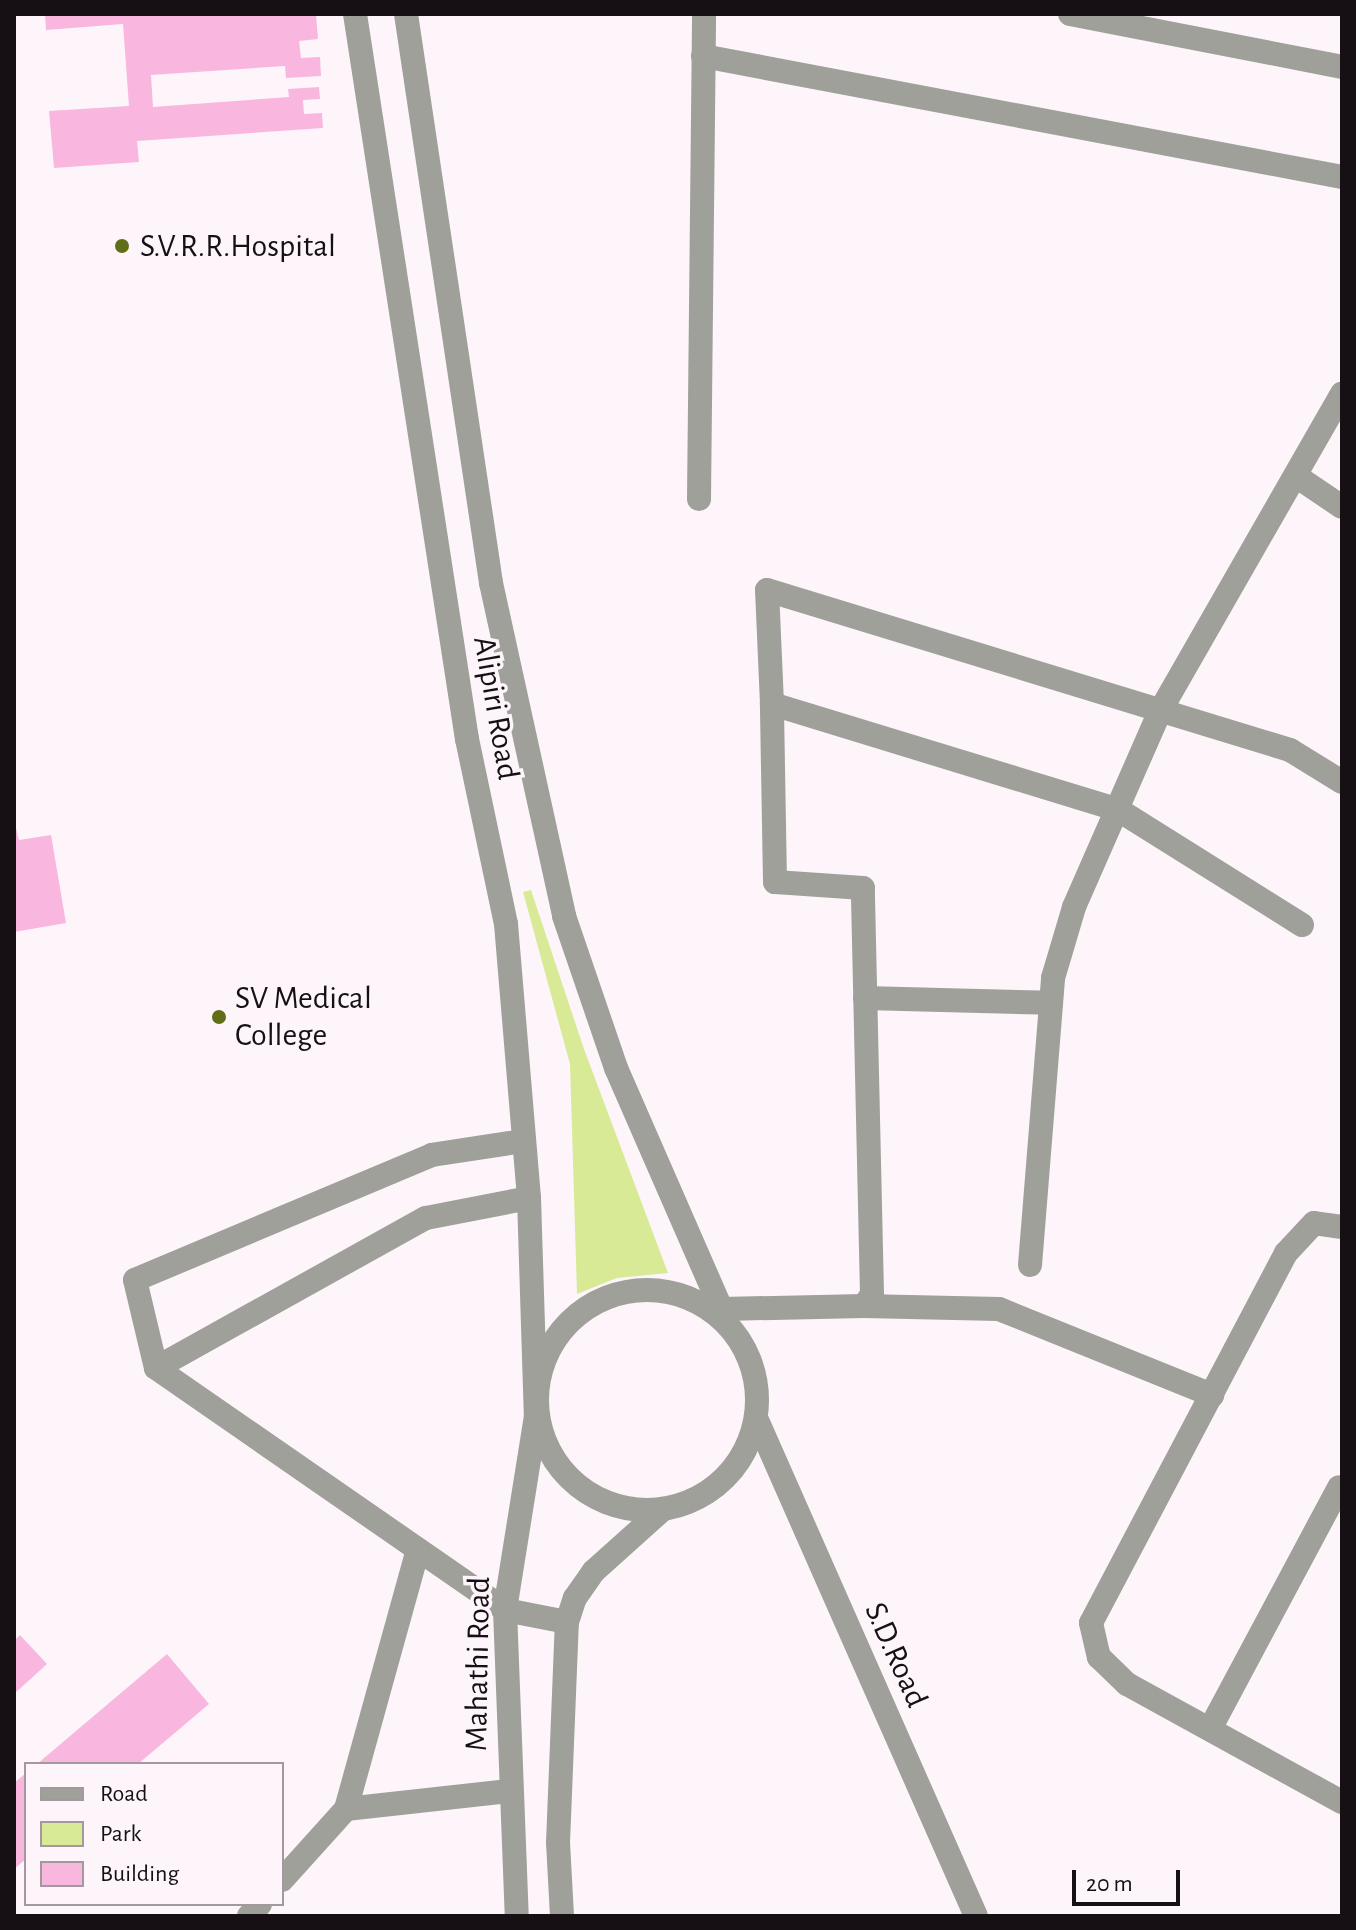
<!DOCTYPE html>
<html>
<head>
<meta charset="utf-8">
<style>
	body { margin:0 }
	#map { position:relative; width:1356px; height:1930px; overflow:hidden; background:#fdf5fa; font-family:"Alegreya Sans",sans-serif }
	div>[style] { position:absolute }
	.green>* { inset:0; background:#d8ea96 }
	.building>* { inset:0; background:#f9b7df }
	.minor>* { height:24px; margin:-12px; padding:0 12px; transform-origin:12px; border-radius:12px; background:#9ea099 }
	.minor>.ring { margin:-12px; padding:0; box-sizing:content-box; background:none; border:24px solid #9ea099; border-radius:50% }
	.dots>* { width:22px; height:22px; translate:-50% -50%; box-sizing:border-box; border:4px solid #fdf5fa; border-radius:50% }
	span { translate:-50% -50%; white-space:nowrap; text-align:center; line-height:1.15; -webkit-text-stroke:7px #fdf5fa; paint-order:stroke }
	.poi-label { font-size:32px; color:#161014 }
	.left { translate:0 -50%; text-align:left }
	.street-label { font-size:32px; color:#161014 }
	.frame { position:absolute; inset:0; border:16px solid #161014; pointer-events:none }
	.legend { position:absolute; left:24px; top:1762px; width:260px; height:144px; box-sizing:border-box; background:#fdf5fa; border:2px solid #a1999e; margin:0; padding:10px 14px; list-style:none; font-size:24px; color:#161014 }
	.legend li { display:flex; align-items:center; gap:16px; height:40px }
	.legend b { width:40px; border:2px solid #a1999e }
	.scale { position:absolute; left:1072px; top:1870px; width:108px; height:36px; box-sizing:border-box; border:4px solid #161014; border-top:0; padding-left:10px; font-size:24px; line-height:28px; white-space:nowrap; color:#161014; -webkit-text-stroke:6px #fdf5fa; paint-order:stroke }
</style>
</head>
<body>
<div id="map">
	<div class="green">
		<i style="clip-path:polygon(531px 890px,584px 1049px,668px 1273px,617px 1278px,577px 1294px,570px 1064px,523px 892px)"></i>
	</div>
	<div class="building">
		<i style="clip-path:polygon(45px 14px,316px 14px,318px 39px,299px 41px,301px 58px,320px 57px,321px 76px,286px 78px,285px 66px,151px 75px,153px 107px,289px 97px,288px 89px,319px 87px,320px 99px,303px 100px,304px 114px,322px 113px,323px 128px,137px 141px,139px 162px,54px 168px,49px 111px,129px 106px,123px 24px,46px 30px)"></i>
		<i style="clip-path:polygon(14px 820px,19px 840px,51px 835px,66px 923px,14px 932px)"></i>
		<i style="clip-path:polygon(20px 1635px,47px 1664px,14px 1694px,14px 1641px)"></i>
		<i style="clip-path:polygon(167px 1654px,209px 1704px,138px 1764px,37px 1764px)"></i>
		<i style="clip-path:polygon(26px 1773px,26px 1859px,14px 1869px,14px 1783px)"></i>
	</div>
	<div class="minor">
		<i style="left:355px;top:14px;width:734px;rotate:81.22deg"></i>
		<i style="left:467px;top:739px;width:189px;rotate:78.1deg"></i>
		<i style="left:506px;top:924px;width:275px;rotate:85.2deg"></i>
		<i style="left:529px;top:1198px;width:218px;rotate:88.2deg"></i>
		<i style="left:536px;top:1416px;width:196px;rotate:99.1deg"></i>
		<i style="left:505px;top:1610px;width:306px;rotate:87.8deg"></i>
		<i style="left:406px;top:14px;width:575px;rotate:81.5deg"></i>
		<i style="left:491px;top:583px;width:341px;rotate:77.6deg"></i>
		<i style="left:564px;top:916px;width:161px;rotate:71.1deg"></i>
		<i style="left:616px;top:1068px;width:279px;rotate:66.4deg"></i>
		<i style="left:1070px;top:14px;width:277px;rotate:11deg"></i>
		<i style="left:703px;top:56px;width:650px;rotate:10.72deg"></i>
		<i style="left:1296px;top:476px;width:55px;rotate:34deg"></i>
		<i style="left:699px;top:499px;width:485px;rotate:-89.4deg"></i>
		<i style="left:1302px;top:925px;width:216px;rotate:-147.9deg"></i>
		<i style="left:1119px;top:810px;width:363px;rotate:-163deg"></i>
		<i style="left:772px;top:704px;width:114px;rotate:-92.5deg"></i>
		<i style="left:767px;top:590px;width:547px;rotate:17.01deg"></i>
		<i style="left:1290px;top:750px;width:61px;rotate:31.6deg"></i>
		<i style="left:865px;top:998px;width:186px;rotate:1.5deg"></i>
		<i style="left:523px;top:1141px;width:92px;rotate:171.3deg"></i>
		<i style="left:432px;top:1155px;width:322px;rotate:157.2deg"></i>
		<i style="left:135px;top:1280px;width:90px;rotate:76.6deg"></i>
		<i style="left:156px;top:1368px;width:425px;rotate:34.7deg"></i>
		<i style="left:505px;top:1610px;width:63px;rotate:11deg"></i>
		<i style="left:1342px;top:1227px;width:28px;rotate:-172deg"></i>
		<i style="left:1314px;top:1223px;width:41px;rotate:133deg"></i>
		<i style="left:1286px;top:1253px;width:418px;rotate:117.8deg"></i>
		<i style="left:1091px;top:1623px;width:35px;rotate:77deg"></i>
		<i style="left:1099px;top:1657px;width:39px;rotate:44deg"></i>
		<i style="left:1127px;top:1684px;width:245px;rotate:28.8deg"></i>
		<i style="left:1030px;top:1265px;width:288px;rotate:-85.4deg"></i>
		<i style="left:1053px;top:978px;width:74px;rotate:-73.5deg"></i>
		<i style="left:1074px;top:907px;width:212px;rotate:-66.3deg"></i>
		<i style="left:1159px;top:713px;width:368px;rotate:-60.2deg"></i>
		<i class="ring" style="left:537px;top:1290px;width:196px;height:196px"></i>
		<i style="left:864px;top:1306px;width:135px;rotate:1.3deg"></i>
		<i style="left:999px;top:1309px;width:230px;rotate:22deg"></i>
		<i style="left:722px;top:1309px;width:142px;rotate:-1.2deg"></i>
		<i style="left:864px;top:1306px;width:14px;rotate:-56deg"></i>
		<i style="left:872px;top:1294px;width:406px;rotate:-91.3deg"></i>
		<i style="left:863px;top:888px;width:88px;rotate:-176.1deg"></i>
		<i style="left:775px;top:882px;width:178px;rotate:-91deg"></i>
		<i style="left:156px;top:1368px;width:309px;rotate:-29.1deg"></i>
		<i style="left:426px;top:1218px;width:105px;rotate:-11deg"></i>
		<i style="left:757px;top:1420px;width:542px;rotate:66.18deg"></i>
		<i style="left:1210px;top:1729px;width:274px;rotate:-61.9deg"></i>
		<i style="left:346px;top:1809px;width:164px;rotate:-6.3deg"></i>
		<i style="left:282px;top:1880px;width:96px;rotate:-48deg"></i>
		<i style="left:346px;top:1809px;width:269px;rotate:-74.5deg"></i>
		<i style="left:249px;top:1916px;width:16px;rotate:-47deg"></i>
		<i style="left:562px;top:1916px;width:73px;rotate:-93.1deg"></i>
		<i style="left:558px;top:1843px;width:221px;rotate:-87.7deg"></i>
		<i style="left:567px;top:1622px;width:25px;rotate:-72deg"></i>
		<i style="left:575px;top:1598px;width:33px;rotate:-55deg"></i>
		<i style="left:594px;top:1571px;width:91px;rotate:-41.9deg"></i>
	</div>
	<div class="dots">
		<i style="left:122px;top:246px;background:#606e17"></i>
		<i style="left:219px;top:1017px;background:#606e17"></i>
	</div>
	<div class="poi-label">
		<span class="left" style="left:140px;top:246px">S.V.R.R.Hospital</span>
		<span class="left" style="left:235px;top:1017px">SV Medical<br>College</span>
	</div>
	<div class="street-label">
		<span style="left:496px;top:708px;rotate:80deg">Alipiri Road</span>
		<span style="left:896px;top:1655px;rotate:66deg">S.D.Road</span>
		<span style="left:478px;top:1664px;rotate:-89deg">Mahathi Road</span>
	</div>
	<div class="frame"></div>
	<ul class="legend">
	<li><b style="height:10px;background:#9ea099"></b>Road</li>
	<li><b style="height:22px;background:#d8ea96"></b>Park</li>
	<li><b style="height:22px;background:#f9b7df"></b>Building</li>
	</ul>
	<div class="scale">20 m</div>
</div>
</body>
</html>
